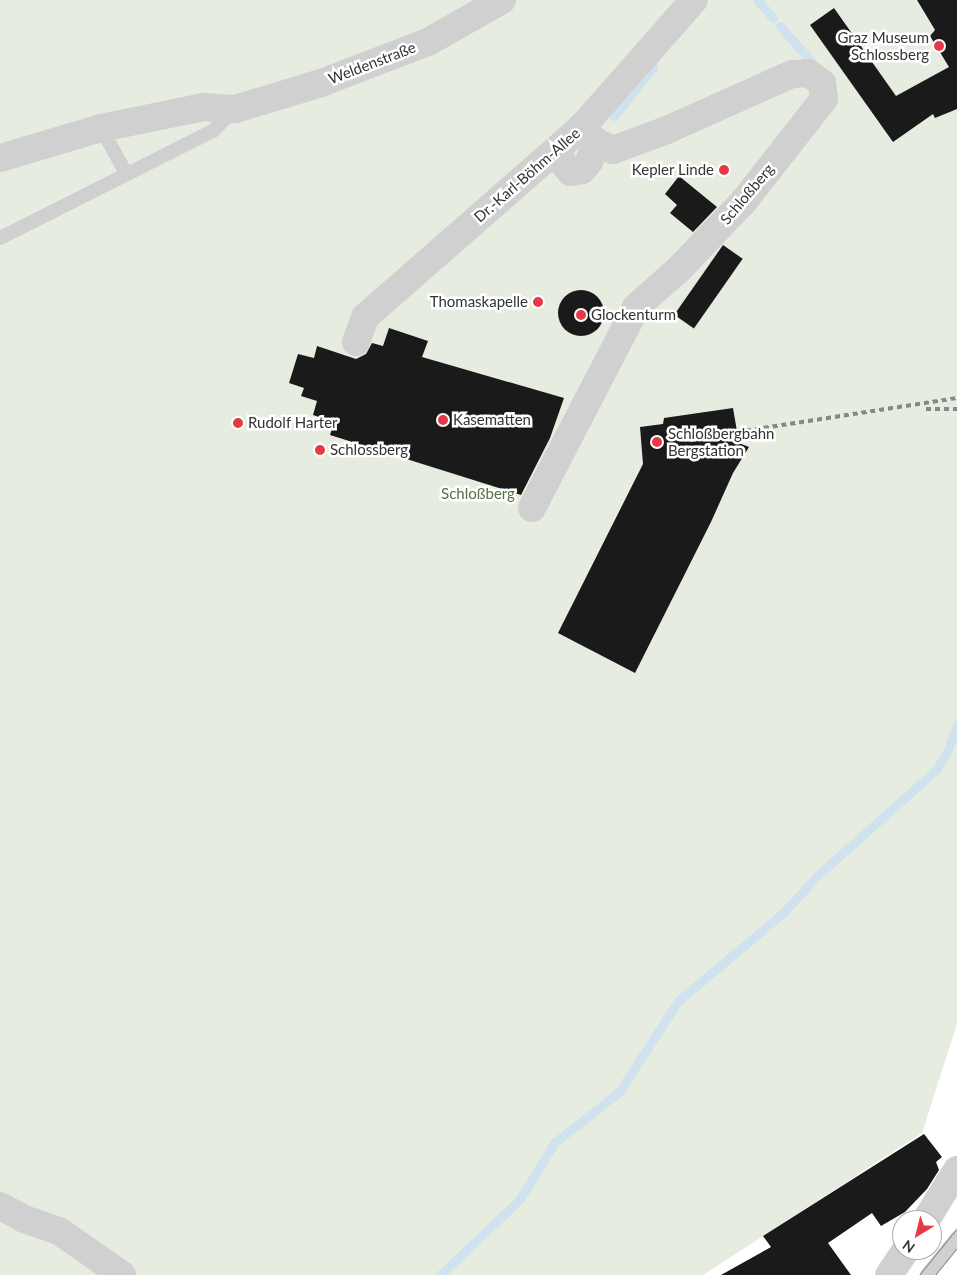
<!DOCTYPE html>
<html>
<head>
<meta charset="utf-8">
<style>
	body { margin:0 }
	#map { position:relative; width:957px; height:1275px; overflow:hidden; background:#fff; font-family:Lato,sans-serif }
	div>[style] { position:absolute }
	.green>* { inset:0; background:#e6ecdf }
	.stream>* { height:9px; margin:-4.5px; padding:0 4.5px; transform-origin:4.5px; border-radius:4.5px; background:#cfe2ee }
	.building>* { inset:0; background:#1a1a1a; transform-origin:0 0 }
	.round { border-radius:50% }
	.lane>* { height:14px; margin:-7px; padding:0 7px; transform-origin:7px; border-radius:7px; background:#d0d0d0 }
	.street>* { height:28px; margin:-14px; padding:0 14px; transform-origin:14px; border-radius:14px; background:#d0d0d0 }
	.tram>* { height:1px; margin:-0.5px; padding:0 0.5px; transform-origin:0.5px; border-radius:0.5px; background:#888 }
	.rail>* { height:4px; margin-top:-2px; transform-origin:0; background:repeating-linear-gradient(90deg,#888 0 5px,transparent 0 9px) }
	.dots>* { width:14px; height:14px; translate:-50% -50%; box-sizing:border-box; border:2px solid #fff; border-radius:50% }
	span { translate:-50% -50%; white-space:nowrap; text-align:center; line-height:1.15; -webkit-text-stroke:5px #fff; paint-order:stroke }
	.poi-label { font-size:15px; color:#333 }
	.right { translate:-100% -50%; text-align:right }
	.left { translate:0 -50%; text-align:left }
	.street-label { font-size:15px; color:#333 }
	.park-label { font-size:15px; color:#56703f }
	.north { position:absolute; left:892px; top:1210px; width:50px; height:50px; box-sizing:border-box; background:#fff; border:1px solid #adadad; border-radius:50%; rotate:216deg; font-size:14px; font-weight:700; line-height:20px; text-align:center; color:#333 }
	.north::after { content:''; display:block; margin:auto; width:18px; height:22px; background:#e63946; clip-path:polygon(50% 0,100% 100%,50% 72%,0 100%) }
</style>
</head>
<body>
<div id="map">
	<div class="green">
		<i style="clip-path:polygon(0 0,957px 0,957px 1024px,922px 1133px,703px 1275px,0 1275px)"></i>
	</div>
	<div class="stream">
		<i style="left:757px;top:0;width:24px;rotate:48deg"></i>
		<i style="left:780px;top:26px;width:47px;rotate:48.5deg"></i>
		<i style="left:614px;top:116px;width:63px;rotate:-51.5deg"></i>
		<i style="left:440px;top:1275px;width:110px;rotate:-43.5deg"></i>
		<i style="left:520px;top:1199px;width:66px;rotate:-58.7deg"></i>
		<i style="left:554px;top:1143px;width:83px;rotate:-38.1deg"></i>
		<i style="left:619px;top:1092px;width:108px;rotate:-57deg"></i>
		<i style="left:678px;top:1001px;width:137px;rotate:-40deg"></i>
		<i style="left:783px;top:913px;width:52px;rotate:-47.4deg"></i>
		<i style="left:818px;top:875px;width:158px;rotate:-41.7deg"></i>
		<i style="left:936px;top:770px;width:23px;rotate:-59deg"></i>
		<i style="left:948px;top:750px;width:27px;rotate:-70deg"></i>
	</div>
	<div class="building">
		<i style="clip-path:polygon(917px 0,957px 0,957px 109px,935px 118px,933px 114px,893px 142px,810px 25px,834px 8px,896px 96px,949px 67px,930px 36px,935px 30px)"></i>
		<i style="clip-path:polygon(679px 176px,717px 207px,693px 232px,670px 213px,677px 205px,665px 194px)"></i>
		<i style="left:723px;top:245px;width:24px;height:85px;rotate:35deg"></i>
		<i class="round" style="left:558px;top:290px;width:46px;height:46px"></i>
		<i style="clip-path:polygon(389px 328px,428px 341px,422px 357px,564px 398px,550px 438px,521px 495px,330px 435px,334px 422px,313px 415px,317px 401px,301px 396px,304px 388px,289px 383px,298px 354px,314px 358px,317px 346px,356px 359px,366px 354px,372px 343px,383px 346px)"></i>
		<i style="clip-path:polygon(733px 408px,739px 443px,749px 447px,733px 473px,711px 522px,635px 673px,558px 633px,643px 464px,640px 427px,663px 424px,664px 418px)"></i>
		<i style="clip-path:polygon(924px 1134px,942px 1157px,936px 1162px,939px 1170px,927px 1189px,905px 1212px,881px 1226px,872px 1213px,828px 1243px,851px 1275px,721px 1275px,771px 1247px,763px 1236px)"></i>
	</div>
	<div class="lane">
		<i style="left:101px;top:128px;width:51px;rotate:60.9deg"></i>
		<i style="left:0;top:238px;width:238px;rotate:-26.7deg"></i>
		<i style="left:213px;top:131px;width:30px;rotate:-45deg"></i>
		<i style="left:927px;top:1275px;width:48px;rotate:-51deg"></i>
	</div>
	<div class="street">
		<i style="left:554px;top:152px;width:26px;rotate:50deg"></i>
		<i style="left:571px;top:172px;width:11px;rotate:-10deg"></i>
		<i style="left:582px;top:170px;width:11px;rotate:-49deg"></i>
		<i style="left:589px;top:162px;width:21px;rotate:-71deg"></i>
		<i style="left:0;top:158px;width:105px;rotate:-16.5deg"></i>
		<i style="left:101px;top:128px;width:105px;rotate:-11.5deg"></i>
		<i style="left:204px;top:107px;width:31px;rotate:4deg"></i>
		<i style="left:235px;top:109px;width:90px;rotate:-16.8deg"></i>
		<i style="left:321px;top:83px;width:115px;rotate:-21deg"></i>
		<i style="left:428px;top:42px;width:85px;rotate:-29.6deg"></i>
		<i style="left:356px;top:342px;width:27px;rotate:-70deg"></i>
		<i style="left:365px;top:317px;width:288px;rotate:-41.2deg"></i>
		<i style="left:582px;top:127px;width:169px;rotate:-48.6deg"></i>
		<i style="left:532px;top:508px;width:226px;rotate:-62.6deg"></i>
		<i style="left:636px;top:307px;width:56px;rotate:-41.4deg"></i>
		<i style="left:678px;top:270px;width:95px;rotate:-46.3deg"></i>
		<i style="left:744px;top:201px;width:130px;rotate:-51.9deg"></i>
		<i style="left:824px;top:99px;width:16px;rotate:-97deg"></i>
		<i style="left:822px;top:83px;width:17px;rotate:-144deg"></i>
		<i style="left:808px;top:73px;width:16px;rotate:176deg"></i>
		<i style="left:792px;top:74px;width:137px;rotate:155.9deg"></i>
		<i style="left:667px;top:130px;width:58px;rotate:159.7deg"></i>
		<i style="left:613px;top:150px;width:19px;rotate:-155deg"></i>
		<i style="left:596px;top:142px;width:21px;rotate:-133deg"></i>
		<i style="left:0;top:1206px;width:27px;rotate:28deg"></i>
		<i style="left:24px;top:1219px;width:37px;rotate:19deg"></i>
		<i style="left:59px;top:1231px;width:77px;rotate:34.9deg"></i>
		<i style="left:926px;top:1220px;width:59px;rotate:-58.2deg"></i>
		<i style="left:889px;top:1275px;width:30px;rotate:-56deg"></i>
	</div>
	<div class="tram">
		<i style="left:919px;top:1275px;width:60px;rotate:-51deg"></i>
		<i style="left:935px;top:1275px;width:35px;rotate:-51deg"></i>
	</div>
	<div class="rail">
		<i style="left:926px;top:409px;width:31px"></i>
		<i style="left:737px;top:432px;width:223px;rotate:-8.8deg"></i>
	</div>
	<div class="dots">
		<i style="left:939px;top:46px;background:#e63946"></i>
		<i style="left:724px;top:170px;background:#e63946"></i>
		<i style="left:538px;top:302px;background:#e63946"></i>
		<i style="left:581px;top:315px;background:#e63946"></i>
		<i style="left:443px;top:420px;background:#e63946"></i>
		<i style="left:238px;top:423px;background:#e63946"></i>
		<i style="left:657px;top:442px;background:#e63946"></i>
		<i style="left:320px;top:450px;background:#e63946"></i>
	</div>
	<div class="poi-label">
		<span class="right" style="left:929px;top:46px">Graz Museum<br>Schlossberg</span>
		<span class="right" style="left:714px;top:170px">Kepler Linde</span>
		<span class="right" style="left:528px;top:302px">Thomaskapelle</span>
		<span class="left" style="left:591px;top:315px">Glockenturm</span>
		<span class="left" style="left:453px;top:420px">Kasematten</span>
		<span class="left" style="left:248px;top:423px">Rudolf Harter</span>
		<span class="left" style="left:668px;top:442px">Schloßbergbahn<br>Bergstation</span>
		<span class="left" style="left:330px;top:450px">Schlossberg</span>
	</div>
	<div class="street-label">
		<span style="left:372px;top:63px;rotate:-21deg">Weldenstraße</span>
		<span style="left:527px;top:175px;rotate:-41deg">Dr.-Karl-Böhm-Allee</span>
		<span style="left:747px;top:194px;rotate:-50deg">Schloßberg</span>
	</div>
	<div class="park-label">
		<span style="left:478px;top:494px">Schloßberg</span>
	</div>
	<div class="north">N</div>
</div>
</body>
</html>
